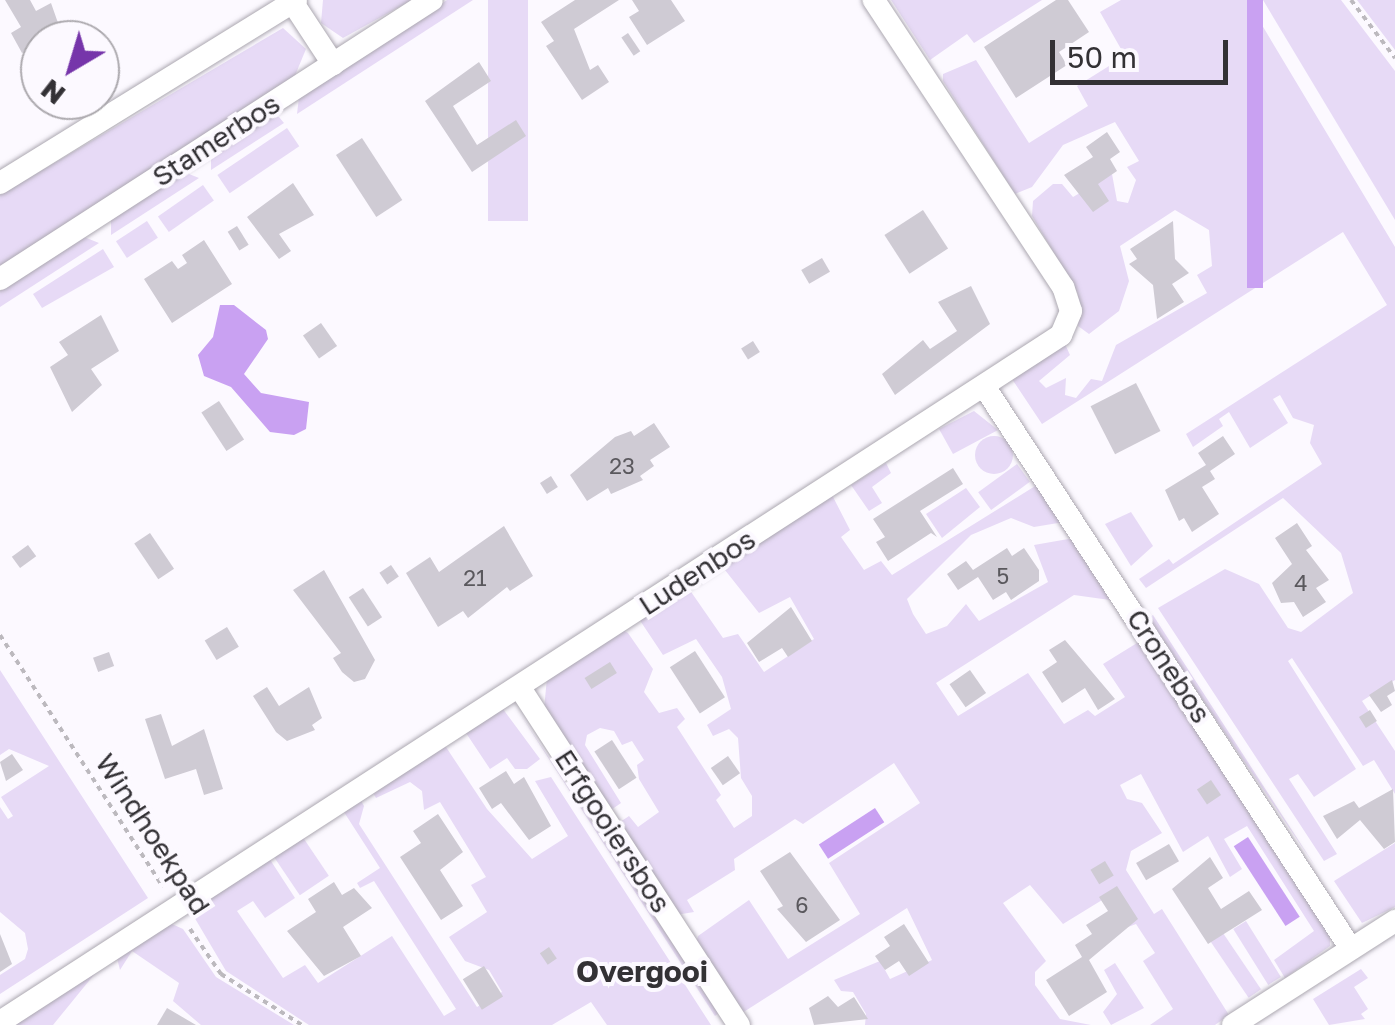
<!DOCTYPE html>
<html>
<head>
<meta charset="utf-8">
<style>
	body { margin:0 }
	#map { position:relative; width:1395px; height:1025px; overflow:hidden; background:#fcf9ff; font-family:"Golos Text",sans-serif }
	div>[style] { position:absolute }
	.green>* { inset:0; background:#e7daf6; transform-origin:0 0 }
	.round { border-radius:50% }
	.water>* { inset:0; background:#c9a1f2; transform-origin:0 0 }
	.building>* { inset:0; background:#cfcbd4; transform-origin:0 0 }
	.path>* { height:4px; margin-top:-2px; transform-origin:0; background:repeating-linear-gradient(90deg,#bcb9be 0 5px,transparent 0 10px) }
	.roads { filter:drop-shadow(0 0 2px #aca8b1) drop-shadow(0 0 2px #aca8b1) }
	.minor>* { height:22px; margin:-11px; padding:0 11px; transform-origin:11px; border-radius:11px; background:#fff }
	span { translate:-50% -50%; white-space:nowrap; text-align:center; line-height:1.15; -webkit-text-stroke:8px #fcf9ff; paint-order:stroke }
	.number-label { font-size:22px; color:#5a585d }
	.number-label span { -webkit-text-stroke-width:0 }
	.street-label { font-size:28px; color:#333135 }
	.neighbourhood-label { font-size:30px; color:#333135; font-weight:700 }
	.north { position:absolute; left:20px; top:20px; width:100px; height:100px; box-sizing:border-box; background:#fcf9ff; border:2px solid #aca9ae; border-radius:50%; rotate:218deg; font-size:28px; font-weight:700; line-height:40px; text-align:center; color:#333135 }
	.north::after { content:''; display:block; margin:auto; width:35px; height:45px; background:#7635aa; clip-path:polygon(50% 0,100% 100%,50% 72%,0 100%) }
	.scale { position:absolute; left:1050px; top:40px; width:178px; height:45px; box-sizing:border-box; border:5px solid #333135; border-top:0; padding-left:12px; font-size:30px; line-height:35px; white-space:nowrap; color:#333135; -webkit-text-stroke:8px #fcf9ff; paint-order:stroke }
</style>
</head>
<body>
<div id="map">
	<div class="green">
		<i style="clip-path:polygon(323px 0,412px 0,343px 38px,321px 23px)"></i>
		<i style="clip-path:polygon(447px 0,473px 0,297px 114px,299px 97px)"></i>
		<i style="left:488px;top:0;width:40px;height:221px"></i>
		<i style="clip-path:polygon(891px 0,1042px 0,974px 43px,967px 34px,930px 60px)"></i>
		<i style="clip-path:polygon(1121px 0,1247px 0,1395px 247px,1395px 680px,1362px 701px,1395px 751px,1395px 794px,1374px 760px,1363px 766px,1292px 658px,1288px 661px,1356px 769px,1314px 797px,1298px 774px,1289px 779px,1337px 854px,1324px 861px,1158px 608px,1225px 569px,1259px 584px,1288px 628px,1301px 632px,1353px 593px,1341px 553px,1283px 498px,1146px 588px,1139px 579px,1169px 559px,1173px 564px,1322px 464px,1310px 443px,1314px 425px,1293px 418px,1280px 395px,1273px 399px,1288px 423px,1250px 448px,1229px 412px,1219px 419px,1223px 426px,1193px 447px,1186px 434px,1387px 305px,1343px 232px,1042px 424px,1012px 379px,1065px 344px,1070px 355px,1039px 381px,1046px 388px,1066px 378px,1065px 395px,1076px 398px,1091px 379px,1102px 381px,1116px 345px,1207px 293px,1197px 275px,1212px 266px,1209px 230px,1175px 210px,1120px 246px,1129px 281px,1119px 311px,1089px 334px,1078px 326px,1078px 294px,1032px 216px,1033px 201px,1053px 184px,1062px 184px,1073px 197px,1112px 174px,1117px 201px,1128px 203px,1136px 180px,1127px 167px,1139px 161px,1115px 122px,1063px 145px,1032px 187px,1015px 194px,943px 81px,943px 74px,976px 60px,1029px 143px,1088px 106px,1077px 86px,1125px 56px,1100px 12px)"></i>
		<i style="clip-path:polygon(1263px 0,1341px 0,1395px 71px,1395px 220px)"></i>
		<i style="clip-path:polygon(1357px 0,1395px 0,1395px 50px)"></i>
		<i style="clip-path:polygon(283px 28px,306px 49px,294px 78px,0 269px,0 195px)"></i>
		<i style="clip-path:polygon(279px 117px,284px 123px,211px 170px,211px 155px,267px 118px)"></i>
		<i style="left:287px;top:128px;width:22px;height:84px;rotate:56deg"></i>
		<i style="clip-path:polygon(184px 172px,199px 178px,111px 235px,111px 219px)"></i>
		<i style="left:203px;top:185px;width:19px;height:55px;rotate:55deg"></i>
		<i style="left:147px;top:221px;width:20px;height:37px;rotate:57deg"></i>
		<i style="clip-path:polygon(84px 237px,99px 243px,0 307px,0 291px)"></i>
		<i style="clip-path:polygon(103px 249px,114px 267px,42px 308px,33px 294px)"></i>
		<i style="clip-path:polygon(974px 411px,998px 430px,953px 454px,939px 429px)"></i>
		<i class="round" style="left:975px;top:436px;width:38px;height:38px"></i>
		<i style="clip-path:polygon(886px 463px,891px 473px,872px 487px,882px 503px,869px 511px,851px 485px)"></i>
		<i style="left:1017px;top:464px;width:22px;height:48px;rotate:54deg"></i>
		<i style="clip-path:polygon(1040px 483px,1064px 522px,1034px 527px,1011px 518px,971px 535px,907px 599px,913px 614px,926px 634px,947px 626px,966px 604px,979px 621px,1048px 582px,1034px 545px,1074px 538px,1117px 601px,1074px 595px,936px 683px,958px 716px,1028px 673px,1064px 724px,1088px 710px,1095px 716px,1125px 697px,1103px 664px,1137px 643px,1123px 620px,1330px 933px,1330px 946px,1285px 978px,1274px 960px,1314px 931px,1247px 826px,1224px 839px,1242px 869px,1230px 877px,1208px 836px,1183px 852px,1141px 774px,1120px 785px,1127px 799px,1142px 803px,1162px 833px,1131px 851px,1126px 870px,1154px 914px,1162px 909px,1229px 1015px,1215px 1025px,1150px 1025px,1173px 1009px,1143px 961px,1155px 953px,1136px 924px,1128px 927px,1107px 897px,1063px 924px,1030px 885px,1003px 903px,1046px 961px,1035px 972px,1035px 985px,1060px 1019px,1091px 1025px,865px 1025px,866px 1014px,853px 992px,841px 991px,834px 980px,880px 961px,890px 979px,932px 960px,907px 908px,742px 1013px,695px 946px,698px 936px,749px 900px,788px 959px,860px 914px,829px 863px,920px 803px,894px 763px,803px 824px,795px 819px,734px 859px,735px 870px,687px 900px,694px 912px,676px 915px,620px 822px,629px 816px,638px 827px,659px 812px,639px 779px,637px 765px,644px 760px,632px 741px,622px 745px,614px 731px,600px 728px,587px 735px,585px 745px,621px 803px,611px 810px,544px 709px,547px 678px,621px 629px,628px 633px,653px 669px,644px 692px,659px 713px,677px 708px,685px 719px,677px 727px,721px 795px,716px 800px,734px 828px,752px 816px,752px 796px,741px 778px,738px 738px,729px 729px,713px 736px,707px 725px,731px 709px,722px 677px,696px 639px,663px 655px,639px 619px,687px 586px,723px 638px,738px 634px,764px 672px,814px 639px,790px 597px,759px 613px,721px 565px,831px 493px,850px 530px,841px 537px,864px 570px,881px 561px,892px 575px)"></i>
		<i style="clip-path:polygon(966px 488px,980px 507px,942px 538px,926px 514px)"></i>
		<i style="clip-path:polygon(1131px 512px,1153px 546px,1131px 566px,1105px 524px)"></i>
		<i style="clip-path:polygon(1153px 615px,1317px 869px,1148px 619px)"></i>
		<i style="clip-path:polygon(0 670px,148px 898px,0 994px,0 975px,25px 959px,28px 949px,25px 933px,0 912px,0 807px,8px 819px,13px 816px,1px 797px,49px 766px,9px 749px,0 755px)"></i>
		<i style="clip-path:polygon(503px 709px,540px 759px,527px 769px,515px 769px,507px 758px,490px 769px,466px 733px)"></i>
		<i style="clip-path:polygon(518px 711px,719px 1013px,715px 1016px)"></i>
		<i style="clip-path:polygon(444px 744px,487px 809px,532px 859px,568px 836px,535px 781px,551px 777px,711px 1025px,607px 1025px,591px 1002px,552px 1025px,309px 1025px,226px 971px,190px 910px,269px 858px,295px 898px,265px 918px,253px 901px,237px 911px,283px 978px,305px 965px,318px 983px,392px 936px,444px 1016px,456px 1009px,374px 881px,360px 888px,357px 883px,380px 868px,342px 809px,359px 797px,364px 806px,359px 824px,477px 1007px,502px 992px,489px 970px,465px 961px,449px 937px,487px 912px,471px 885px,486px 877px,440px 802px,424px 810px,422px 791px,410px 782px,376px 798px,372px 791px)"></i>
		<i style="left:302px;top:836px;width:48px;height:35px;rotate:56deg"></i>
		<i style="clip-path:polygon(1395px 843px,1395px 907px,1362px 923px,1334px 881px)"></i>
		<i style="left:1246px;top:921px;width:66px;height:15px;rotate:58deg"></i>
		<i style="clip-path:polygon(172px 924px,183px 929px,216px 977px,294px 1025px,201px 1025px,173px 1001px,179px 983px,132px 951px,120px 970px,116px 954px)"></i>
		<i style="left:1223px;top:933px;width:68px;height:15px;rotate:56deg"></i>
		<i style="clip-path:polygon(1115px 963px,1144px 1008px,1111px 1025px,1103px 1012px,1117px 994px,1104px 970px)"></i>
		<i style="clip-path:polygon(1361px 969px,1368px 978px,1354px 987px,1368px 1009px,1361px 1014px,1365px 1019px,1329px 1025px,1313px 999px)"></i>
		<i style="clip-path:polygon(97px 971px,53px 1025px,6px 1025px)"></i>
	</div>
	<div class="water">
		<i style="left:1247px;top:0;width:16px;height:288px"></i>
		<i style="clip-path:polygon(220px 305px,234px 305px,266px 330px,268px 339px,244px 374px,261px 393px,309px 402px,306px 429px,294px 435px,270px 432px,231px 387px,204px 376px,198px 355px,213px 337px)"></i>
		<i style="left:875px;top:808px;width:17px;height:67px;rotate:57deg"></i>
		<i style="left:1248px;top:837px;width:95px;height:17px;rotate:57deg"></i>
	</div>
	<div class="building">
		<i style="clip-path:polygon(5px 0,30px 0,36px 11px,51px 3px,64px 40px,40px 40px,22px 53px,11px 33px,21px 27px)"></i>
		<i style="clip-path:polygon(575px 0,619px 0,574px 29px,590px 70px,598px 65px,609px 82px,582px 100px,546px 46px,554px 41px,541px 22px)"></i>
		<i style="clip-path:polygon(632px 0,671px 0,685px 21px,647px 45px,629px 17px,639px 11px)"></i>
		<i style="clip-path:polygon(1056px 0,1068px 0,1089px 32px,1059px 52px,1067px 65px,1016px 98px,984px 47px)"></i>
		<i style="left:628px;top:33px;width:22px;height:8px;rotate:56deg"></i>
		<i style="clip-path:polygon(479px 62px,491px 81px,453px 106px,477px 145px,516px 120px,526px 136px,472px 172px,425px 101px)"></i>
		<i style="clip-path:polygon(1107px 132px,1120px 152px,1110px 159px,1117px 171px,1098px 184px,1109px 201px,1093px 212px,1064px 175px,1093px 157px,1086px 147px)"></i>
		<i style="left:362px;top:138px;width:74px;height:31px;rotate:57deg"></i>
		<i style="clip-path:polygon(293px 183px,314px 215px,279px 234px,291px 251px,279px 259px,247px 217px)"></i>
		<i style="left:923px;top:210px;width:46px;height:46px;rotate:57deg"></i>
		<i style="clip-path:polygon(1173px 221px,1175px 259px,1189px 273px,1172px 284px,1184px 302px,1157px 319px,1153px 285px,1129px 264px,1137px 259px,1130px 249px)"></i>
		<i style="left:237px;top:226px;width:22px;height:11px;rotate:58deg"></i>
		<i style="clip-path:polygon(204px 240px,232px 284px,172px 323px,144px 279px,172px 261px,178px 269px,187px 263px,182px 255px)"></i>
		<i style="left:822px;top:258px;width:16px;height:24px;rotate:60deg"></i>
		<i style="clip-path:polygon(971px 286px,990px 324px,895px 395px,882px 374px,923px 340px,930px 349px,957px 331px,938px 302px)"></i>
		<i style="clip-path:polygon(101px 315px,119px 351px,91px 369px,102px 385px,72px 412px,50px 367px,68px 355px,59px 342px)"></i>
		<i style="left:321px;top:323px;width:28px;height:22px;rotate:55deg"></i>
		<i style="left:753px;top:341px;width:13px;height:14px;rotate:58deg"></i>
		<i style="left:1136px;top:383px;width:54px;height:51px;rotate:63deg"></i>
		<i style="left:219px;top:401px;width:46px;height:21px;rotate:57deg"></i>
		<i style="clip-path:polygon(654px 423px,670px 447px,650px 460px,654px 466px,640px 476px,643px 480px,611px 494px,608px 488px,587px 501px,570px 475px,615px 437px,631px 431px,634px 436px)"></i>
		<i style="clip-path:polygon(1223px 436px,1235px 454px,1210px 471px,1215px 479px,1202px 487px,1219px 514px,1192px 532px,1184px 518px,1179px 521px,1165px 490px,1206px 465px,1198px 453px)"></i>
		<i style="clip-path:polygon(953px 468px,963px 484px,920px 511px,937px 537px,931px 533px,888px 561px,876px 542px,885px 537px,873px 519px)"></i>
		<i style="left:551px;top:476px;width:13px;height:13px;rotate:58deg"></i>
		<i style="clip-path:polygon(1297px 523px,1312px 546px,1306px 550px,1329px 580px,1316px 588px,1326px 602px,1303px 617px,1294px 602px,1281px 603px,1272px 583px,1292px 564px,1275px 538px)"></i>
		<i style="clip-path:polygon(504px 526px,533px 576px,510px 591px,507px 587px,468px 618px,463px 611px,438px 627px,406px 573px,430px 557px,439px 572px)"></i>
		<i style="left:150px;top:533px;width:43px;height:19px;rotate:56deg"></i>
		<i style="left:28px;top:545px;width:14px;height:20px;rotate:54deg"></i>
		<i style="clip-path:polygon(1007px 548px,1012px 556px,1024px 548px,1039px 570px,1039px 581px,1011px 600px,1006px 592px,993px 600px,978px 577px,958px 590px,947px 574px,966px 561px,973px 570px)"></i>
		<i style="left:391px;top:565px;width:14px;height:14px;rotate:56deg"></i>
		<i style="clip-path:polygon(324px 570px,375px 660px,365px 679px,354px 682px,342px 672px,333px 658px,341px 653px,293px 590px)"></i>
		<i style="left:363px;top:588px;width:35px;height:17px;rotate:57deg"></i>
		<i style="clip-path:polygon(791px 607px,812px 641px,788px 657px,782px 648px,759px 662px,747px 643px)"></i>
		<i style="left:227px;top:627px;width:23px;height:26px;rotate:59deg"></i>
		<i style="clip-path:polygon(1065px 640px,1115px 699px,1098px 710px,1085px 688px,1062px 703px,1042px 672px,1057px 662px,1049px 650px)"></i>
		<i style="left:695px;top:651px;width:55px;height:30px;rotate:57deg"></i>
		<i style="left:109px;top:652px;width:15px;height:17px;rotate:70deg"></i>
		<i style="left:610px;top:662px;width:13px;height:30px;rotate:58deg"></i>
		<i style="left:970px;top:670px;width:28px;height:25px;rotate:55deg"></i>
		<i style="clip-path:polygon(1392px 680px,1395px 691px,1387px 696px,1392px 705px,1381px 712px,1369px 695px)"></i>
		<i style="clip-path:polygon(267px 687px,279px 706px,309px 687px,322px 718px,312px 725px,315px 730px,287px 741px,276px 732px,253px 696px)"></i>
		<i style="left:1370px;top:710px;width:13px;height:13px;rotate:58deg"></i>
		<i style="clip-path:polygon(161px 714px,172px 746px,204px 729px,223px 789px,204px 795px,196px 769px,165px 779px,145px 719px)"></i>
		<i style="left:612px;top:740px;width:45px;height:21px;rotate:57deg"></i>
		<i style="clip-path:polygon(12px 754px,23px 770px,6px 781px,0 762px)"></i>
		<i style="left:728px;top:756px;width:21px;height:21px;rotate:55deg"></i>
		<i style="clip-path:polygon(506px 771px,514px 784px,524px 777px,551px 826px,529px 840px,501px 803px,492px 809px,479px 788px)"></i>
		<i style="left:1211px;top:780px;width:18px;height:17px;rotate:56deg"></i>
		<i style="clip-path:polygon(1393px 789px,1395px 842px,1384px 849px,1360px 820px,1337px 839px,1323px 816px,1354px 801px,1359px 808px)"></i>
		<i style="clip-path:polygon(438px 814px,463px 852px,440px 870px,463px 906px,441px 920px,400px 857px,421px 843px,413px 831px)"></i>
		<i style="left:1169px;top:844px;width:20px;height:38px;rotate:60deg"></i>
		<i style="clip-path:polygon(790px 852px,840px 920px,806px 942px,777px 909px,783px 906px,760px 871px)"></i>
		<i style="clip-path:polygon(1210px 857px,1223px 878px,1208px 888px,1221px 909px,1249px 891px,1262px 910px,1208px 944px,1172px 889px)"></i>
		<i style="left:1105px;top:861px;width:17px;height:17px;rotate:59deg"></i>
		<i style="clip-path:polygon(334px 882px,342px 895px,354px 888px,372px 908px,343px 927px,361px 956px,324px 976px,287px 931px,316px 912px,308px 899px)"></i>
		<i style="clip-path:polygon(1117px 886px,1138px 919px,1089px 960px,1107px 992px,1069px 1016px,1046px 980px,1082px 957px,1075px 945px,1092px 934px,1086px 925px,1108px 911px,1099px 897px)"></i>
		<i style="clip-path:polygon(904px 924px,929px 963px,909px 976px,899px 961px,885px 970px,875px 956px,890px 946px,884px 937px)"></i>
		<i style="clip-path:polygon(0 934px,12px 964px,0 972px)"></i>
		<i style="left:549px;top:947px;width:14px;height:11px;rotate:56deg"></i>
		<i style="left:484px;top:966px;width:36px;height:25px;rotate:58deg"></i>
		<i style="clip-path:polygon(828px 996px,838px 1007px,854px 997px,868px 1019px,814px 1025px,809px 1008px)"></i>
		<i style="clip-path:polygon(167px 1008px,196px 1025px,157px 1025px)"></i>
	</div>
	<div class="path">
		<i style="left:1351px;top:0;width:73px;rotate:52.8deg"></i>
		<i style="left:0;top:635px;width:300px;rotate:57.1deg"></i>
		<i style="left:190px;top:929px;width:55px;rotate:55.4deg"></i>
		<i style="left:221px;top:974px;width:96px;rotate:32.2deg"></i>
	</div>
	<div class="roads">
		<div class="minor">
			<i style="left:291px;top:0;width:77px;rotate:56.7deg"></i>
			<i style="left:0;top:183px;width:348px;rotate:-31.7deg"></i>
			<i style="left:0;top:279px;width:514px;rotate:-32.86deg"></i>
			<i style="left:984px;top:386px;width:672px;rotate:56.9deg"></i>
			<i style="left:520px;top:688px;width:402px;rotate:57deg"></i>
			<i style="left:0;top:1022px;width:1264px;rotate:-32.92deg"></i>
			<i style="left:1061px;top:335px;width:26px;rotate:-67deg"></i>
			<i style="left:1071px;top:311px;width:25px;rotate:-108deg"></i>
			<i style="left:1063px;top:287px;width:344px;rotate:-123.4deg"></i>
			<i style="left:1233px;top:1025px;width:193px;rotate:-32.7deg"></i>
		</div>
	</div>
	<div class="number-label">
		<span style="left:622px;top:466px">23</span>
		<span style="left:1003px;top:576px">5</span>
		<span style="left:475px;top:578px">21</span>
		<span style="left:1301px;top:583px">4</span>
		<span style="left:802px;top:905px">6</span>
	</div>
	<div class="street-label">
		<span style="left:216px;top:140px;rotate:-33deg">Stamerbos</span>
		<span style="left:697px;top:572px;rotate:-33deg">Ludenbos</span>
		<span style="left:1169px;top:666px;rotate:57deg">Cronebos</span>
		<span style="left:613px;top:831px;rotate:57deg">Erfgooiersbos</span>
		<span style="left:153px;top:834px;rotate:57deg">Windhoekpad</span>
	</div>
	<div class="neighbourhood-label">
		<span style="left:642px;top:971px">Overgooi</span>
	</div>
	<div class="north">N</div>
	<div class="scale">50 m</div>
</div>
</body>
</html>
